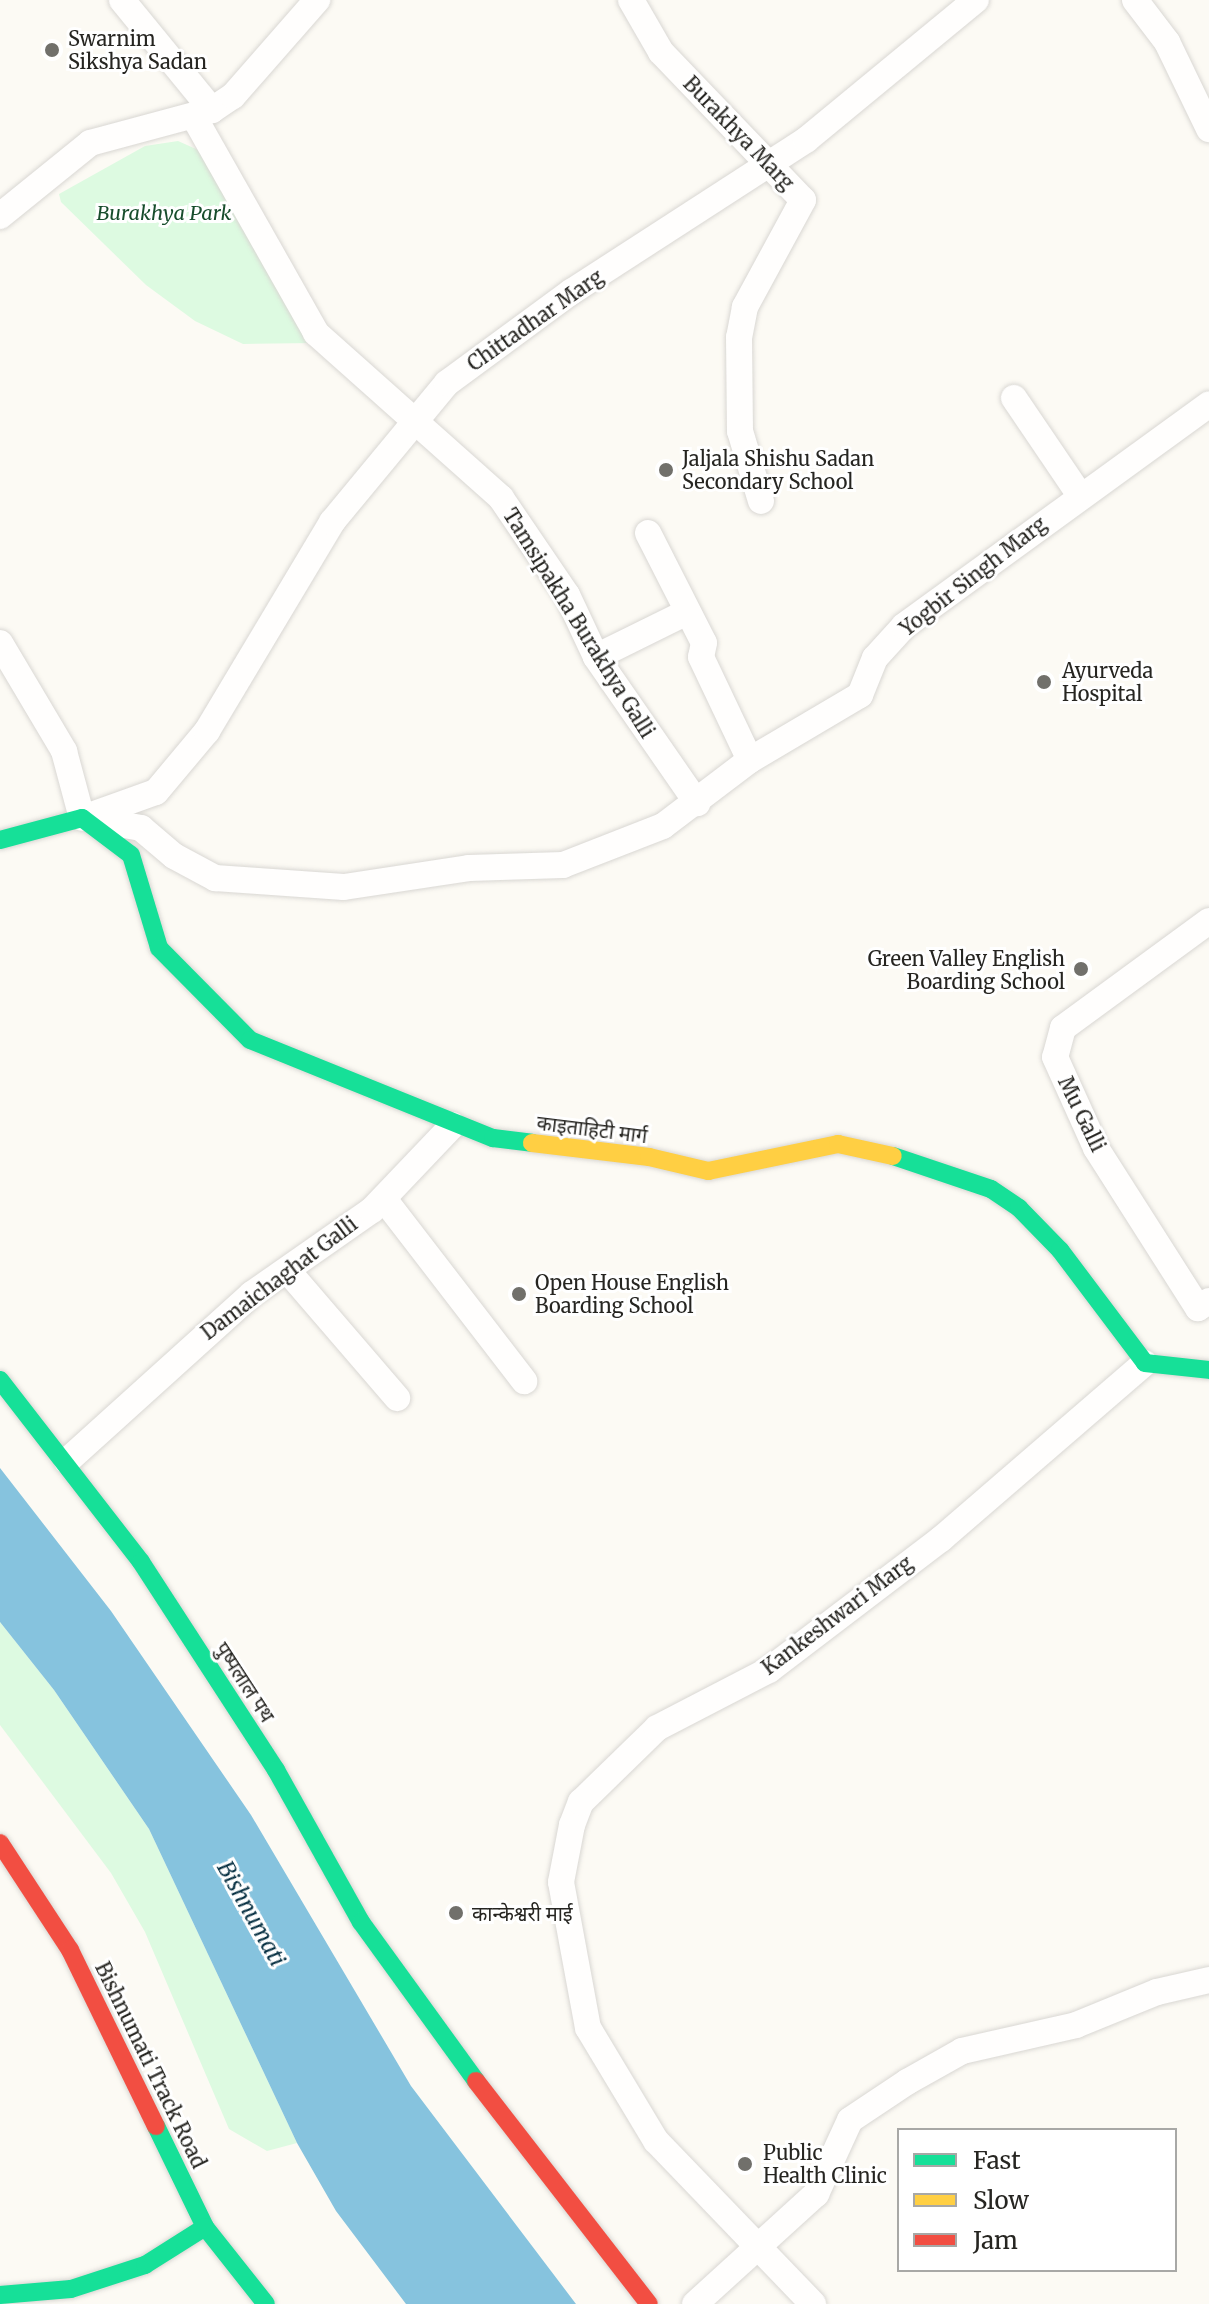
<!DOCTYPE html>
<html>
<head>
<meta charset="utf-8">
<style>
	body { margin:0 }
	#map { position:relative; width:1209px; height:2304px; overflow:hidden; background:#fcfaf4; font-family:Merriweather,"Noto Sans Devanagari",serif }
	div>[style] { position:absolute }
	.green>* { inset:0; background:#ddfae1 }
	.water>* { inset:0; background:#86c3de }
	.roads { filter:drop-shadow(0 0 2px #d9d7d3) drop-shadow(0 0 2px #d9d7d3) }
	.street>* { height:26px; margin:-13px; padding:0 13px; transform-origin:13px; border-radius:13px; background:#fffefd }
	.fast>* { height:18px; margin:-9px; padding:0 9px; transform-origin:9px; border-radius:9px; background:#16e098 }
	.slow>* { height:18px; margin:-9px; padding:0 9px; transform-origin:9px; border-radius:9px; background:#ffcf43 }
	.jam>* { height:18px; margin:-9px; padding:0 9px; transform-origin:9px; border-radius:9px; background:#f24e42 }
	.dots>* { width:22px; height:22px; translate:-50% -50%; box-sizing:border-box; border:4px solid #fff; border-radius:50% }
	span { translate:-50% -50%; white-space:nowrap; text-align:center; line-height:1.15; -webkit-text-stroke:6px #fff; paint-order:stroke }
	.poi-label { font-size:20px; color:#262521 }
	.left { translate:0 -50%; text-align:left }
	.right { translate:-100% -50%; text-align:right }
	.street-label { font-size:20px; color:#262521 }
	.park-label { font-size:20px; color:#174d2c; font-style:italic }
	.water-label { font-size:22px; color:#083143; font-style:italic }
	.legend { position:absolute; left:897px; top:2128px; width:280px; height:144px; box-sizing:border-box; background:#fff; border:2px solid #a8a8a6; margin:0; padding:10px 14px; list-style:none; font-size:24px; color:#262521 }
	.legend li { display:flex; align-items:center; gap:16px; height:40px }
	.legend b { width:40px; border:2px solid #a8a8a6 }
</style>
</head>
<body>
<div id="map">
	<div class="green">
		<i style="clip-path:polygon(178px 141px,205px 153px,314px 343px,243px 344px,195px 321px,146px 285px,61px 202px,59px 194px,145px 146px)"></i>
		<i style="clip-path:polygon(0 1622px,54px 1690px,149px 1829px,297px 2143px,267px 2151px,229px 2129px,145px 1932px,111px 1873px,0 1725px)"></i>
	</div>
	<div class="water">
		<i style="clip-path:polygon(0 1468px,111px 1611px,251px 1815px,411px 2086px,576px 2304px,406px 2304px,336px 2211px,297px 2143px,149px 1829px,54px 1690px,0 1622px)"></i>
	</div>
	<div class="roads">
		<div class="street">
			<i style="left:122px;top:0;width:142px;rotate:50.7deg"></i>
			<i style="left:631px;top:0;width:60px;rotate:60deg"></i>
			<i style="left:661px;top:52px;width:205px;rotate:46.2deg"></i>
			<i style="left:803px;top:200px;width:122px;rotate:118.5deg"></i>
			<i style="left:745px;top:307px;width:31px;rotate:101deg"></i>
			<i style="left:739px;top:337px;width:94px;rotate:89.4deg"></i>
			<i style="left:740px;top:431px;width:73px;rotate:73.3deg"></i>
			<i style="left:1135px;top:0;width:53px;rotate:52.7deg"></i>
			<i style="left:1167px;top:42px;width:97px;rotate:64.2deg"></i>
			<i style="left:194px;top:117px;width:248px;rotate:60.5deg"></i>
			<i style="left:316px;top:333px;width:248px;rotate:41.7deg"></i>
			<i style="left:501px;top:498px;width:117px;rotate:55.8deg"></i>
			<i style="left:567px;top:595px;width:68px;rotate:64.9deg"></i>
			<i style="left:596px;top:657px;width:178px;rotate:55.3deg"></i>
			<i style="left:0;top:216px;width:116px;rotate:-39deg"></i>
			<i style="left:90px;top:143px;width:126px;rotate:-15.1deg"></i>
			<i style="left:212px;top:110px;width:25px;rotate:-34deg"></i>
			<i style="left:233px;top:96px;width:128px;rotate:-48.8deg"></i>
			<i style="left:1014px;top:398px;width:116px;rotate:55.9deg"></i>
			<i style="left:648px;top:533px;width:123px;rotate:63deg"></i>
			<i style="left:704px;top:643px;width:14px;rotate:102deg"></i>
			<i style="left:701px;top:657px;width:114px;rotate:64.6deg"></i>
			<i style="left:0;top:643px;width:126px;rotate:59.3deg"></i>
			<i style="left:64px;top:751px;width:69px;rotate:75deg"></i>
			<i style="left:596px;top:657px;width:102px;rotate:-26.3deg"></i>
			<i style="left:86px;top:817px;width:74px;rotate:-19.7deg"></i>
			<i style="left:156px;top:792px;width:80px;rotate:-50.1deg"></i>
			<i style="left:207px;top:731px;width:244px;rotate:-59.1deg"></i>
			<i style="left:332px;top:522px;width:180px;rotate:-50.4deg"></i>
			<i style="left:447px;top:383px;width:154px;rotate:-36.3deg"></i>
			<i style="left:571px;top:292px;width:280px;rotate:-32.9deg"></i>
			<i style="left:806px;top:140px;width:220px;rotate:-39.5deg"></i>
			<i style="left:90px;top:819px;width:52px;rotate:10deg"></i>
			<i style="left:141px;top:828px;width:43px;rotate:40.3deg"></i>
			<i style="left:174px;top:856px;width:47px;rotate:28.2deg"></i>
			<i style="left:215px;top:878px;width:129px;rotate:4deg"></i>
			<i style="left:344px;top:887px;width:126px;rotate:-8.6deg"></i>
			<i style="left:469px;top:868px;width:94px;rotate:-1.8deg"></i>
			<i style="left:563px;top:865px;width:107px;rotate:-21.3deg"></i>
			<i style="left:663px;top:826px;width:109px;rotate:-37.2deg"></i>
			<i style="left:750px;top:760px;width:128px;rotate:-30.6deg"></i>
			<i style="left:860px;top:695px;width:40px;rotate:-68deg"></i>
			<i style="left:875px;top:658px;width:43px;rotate:-47.8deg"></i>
			<i style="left:904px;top:626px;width:377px;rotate:-36deg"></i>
			<i style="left:1209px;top:921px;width:181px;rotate:143.8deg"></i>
			<i style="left:1063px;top:1028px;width:30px;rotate:105deg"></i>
			<i style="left:1055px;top:1057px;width:100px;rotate:65.7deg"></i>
			<i style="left:1096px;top:1148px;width:190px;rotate:57.5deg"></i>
			<i style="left:1198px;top:1308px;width:13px;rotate:-32deg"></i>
			<i style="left:384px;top:1199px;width:230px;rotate:52.4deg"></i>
			<i style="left:287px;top:1270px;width:169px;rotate:49.3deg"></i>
			<i style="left:67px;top:1461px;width:249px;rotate:-42.1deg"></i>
			<i style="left:252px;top:1294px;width:146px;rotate:-35deg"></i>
			<i style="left:372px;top:1210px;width:117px;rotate:-46.4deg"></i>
			<i style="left:695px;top:2304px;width:164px;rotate:-42.3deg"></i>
			<i style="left:816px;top:2194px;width:81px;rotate:-65.3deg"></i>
			<i style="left:850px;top:2120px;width:69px;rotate:-33.7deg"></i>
			<i style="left:907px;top:2082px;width:63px;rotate:-29.4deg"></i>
			<i style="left:962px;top:2051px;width:117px;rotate:-12.8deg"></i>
			<i style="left:1076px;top:2025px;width:87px;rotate:-22.2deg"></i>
			<i style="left:1157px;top:1992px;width:53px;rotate:-13deg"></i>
			<i style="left:813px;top:2304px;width:226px;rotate:-133.9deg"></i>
			<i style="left:656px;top:2141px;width:132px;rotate:-121deg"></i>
			<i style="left:588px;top:2028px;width:148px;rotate:-100.5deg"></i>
			<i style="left:561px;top:1882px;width:58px;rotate:-79.1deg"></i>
			<i style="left:572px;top:1825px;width:25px;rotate:-69deg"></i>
			<i style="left:581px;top:1802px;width:106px;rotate:-44.2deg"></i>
			<i style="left:657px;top:1728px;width:126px;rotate:-27.4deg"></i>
			<i style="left:769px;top:1670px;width:216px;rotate:-37.3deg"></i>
			<i style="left:941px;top:1539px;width:269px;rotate:-40.8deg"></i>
		</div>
		<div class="fast">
			<i style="left:0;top:840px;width:85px;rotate:-15deg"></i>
			<i style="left:82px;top:818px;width:61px;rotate:37.1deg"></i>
			<i style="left:131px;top:855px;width:97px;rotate:73.2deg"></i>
			<i style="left:159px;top:948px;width:129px;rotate:45.3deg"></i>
			<i style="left:250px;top:1040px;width:262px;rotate:22deg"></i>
			<i style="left:493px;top:1138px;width:39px;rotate:7deg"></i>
			<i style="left:893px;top:1156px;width:103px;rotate:18.6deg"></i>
			<i style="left:991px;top:1189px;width:34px;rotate:34deg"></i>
			<i style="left:1019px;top:1208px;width:59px;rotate:45.7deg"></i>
			<i style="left:1060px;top:1250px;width:141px;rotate:53deg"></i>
			<i style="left:1145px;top:1363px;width:64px;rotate:6.2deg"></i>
			<i style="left:0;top:1380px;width:230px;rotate:52.2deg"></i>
			<i style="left:141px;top:1562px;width:248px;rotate:57deg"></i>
			<i style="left:276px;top:1770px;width:174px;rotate:60.8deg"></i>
			<i style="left:361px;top:1922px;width:196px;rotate:54.1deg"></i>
			<i style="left:156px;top:2126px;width:112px;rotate:64.1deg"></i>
			<i style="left:205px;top:2227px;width:98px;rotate:51.6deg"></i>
			<i style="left:0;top:2295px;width:71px;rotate:-4.8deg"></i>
			<i style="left:71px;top:2289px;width:78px;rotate:-18deg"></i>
			<i style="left:145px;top:2265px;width:71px;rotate:-32.3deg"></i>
		</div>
		<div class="slow">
			<i style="left:532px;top:1143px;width:118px;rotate:6.8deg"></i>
			<i style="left:649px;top:1157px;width:61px;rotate:13.3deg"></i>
			<i style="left:708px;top:1171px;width:133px;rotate:-11.7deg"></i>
			<i style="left:838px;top:1144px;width:56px;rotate:12.3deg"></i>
		</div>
		<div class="jam">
			<i style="left:0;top:1843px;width:128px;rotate:56.8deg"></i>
			<i style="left:70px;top:1950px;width:196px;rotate:64deg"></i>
			<i style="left:476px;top:2081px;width:282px;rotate:52.2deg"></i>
		</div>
	</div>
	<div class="dots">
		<i style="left:52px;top:50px;background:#71706b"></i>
		<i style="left:666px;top:470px;background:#71706b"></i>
		<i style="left:1044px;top:682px;background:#71706b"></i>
		<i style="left:1081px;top:969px;background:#71706b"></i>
		<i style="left:519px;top:1294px;background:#71706b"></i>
		<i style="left:456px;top:1913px;background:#71706b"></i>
		<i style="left:745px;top:2164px;background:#71706b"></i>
	</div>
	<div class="poi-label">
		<span class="left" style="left:68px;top:50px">Swarnim<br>Sikshya Sadan</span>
		<span class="left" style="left:682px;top:470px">Jaljala Shishu Sadan<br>Secondary School</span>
		<span class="left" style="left:1062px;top:682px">Ayurveda<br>Hospital</span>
		<span class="right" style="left:1065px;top:970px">Green Valley English<br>Boarding School</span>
		<span class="left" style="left:535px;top:1294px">Open House English<br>Boarding School</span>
		<span class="left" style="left:472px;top:1913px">कान्केश्वरी माई</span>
		<span class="left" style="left:763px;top:2164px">Public<br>Health Clinic</span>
	</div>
	<div class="street-label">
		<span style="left:739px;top:133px;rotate:46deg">Burakhya Marg</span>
		<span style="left:535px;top:320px;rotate:-35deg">Chittadhar Marg</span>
		<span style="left:973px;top:576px;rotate:-38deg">Yogbir Singh Marg</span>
		<span style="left:579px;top:623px;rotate:58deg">Tamsipakha Burakhya Galli</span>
		<span style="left:1082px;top:1114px;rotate:64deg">Mu Galli</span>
		<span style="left:592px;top:1129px;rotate:7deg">काइताहिटी मार्ग</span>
		<span style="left:279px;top:1278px;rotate:-37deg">Damaichaghat Galli</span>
		<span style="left:837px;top:1615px;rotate:-37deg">Kankeshwari Marg</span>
		<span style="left:245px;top:1682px;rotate:57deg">पुष्पलाल पथ</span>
		<span style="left:151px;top:2065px;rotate:64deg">Bishnumati Track Road</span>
	</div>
	<div class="park-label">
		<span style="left:164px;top:212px">Burakhya Park</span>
	</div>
	<div class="water-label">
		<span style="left:251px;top:1914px;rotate:61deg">Bishnumati</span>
	</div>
	<ul class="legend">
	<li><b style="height:10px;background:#16e098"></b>Fast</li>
	<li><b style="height:10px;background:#ffcf43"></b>Slow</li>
	<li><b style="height:10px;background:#f24e42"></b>Jam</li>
	</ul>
</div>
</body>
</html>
